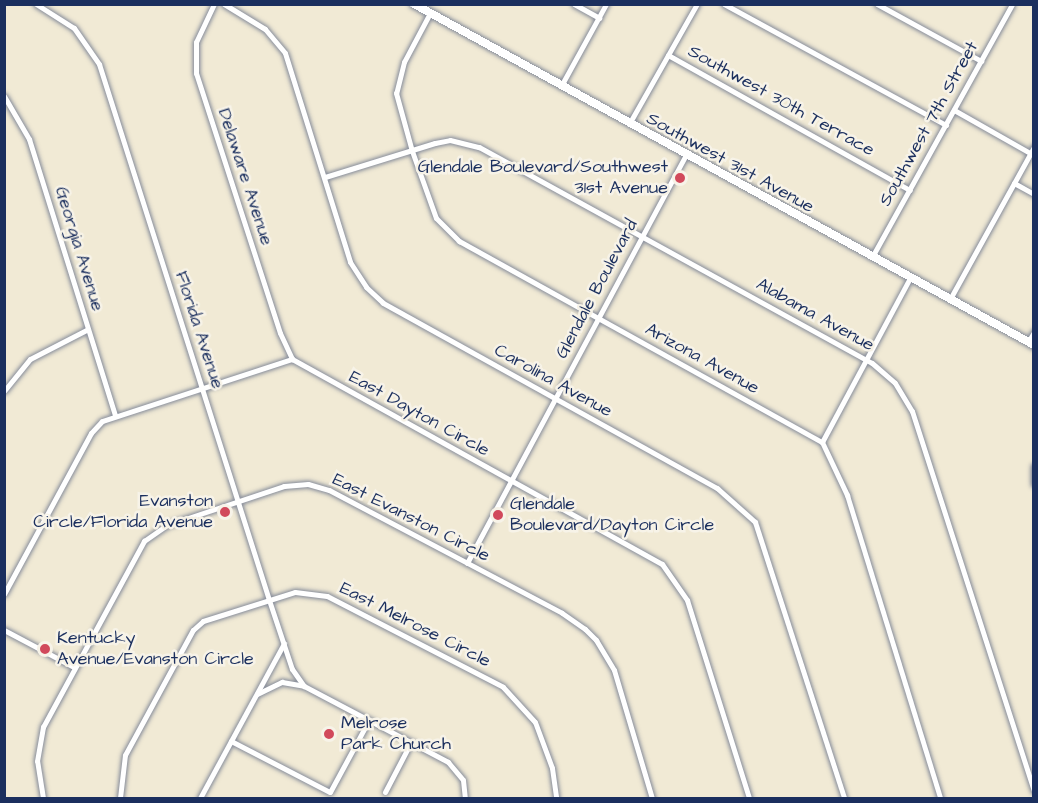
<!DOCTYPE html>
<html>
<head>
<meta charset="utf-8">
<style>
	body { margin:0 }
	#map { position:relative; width:1038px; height:803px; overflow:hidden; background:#f1ead5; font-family:"Architects Daughter",sans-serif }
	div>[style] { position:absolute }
	.roads { filter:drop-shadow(0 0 2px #868c9a) drop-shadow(0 0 2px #868c9a) }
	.street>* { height:5px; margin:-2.5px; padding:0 2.5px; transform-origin:2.5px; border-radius:2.5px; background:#fff }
	.secondary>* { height:8px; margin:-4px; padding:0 4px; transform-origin:4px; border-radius:4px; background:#fff }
	.dots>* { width:16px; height:16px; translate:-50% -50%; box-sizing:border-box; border:3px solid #f7f3e8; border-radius:50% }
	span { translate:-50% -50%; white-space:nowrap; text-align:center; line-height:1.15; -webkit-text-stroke:5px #f7f3e8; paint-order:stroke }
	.street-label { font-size:18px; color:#1b2f5e }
	.poi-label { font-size:18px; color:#1b2f5e }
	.right { translate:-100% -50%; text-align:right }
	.left { translate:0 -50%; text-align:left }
	.frame { position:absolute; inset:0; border:6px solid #1b2f5e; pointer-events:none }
</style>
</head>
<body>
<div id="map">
	<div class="roads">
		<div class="street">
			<i style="left:36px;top:4px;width:45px;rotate:32.3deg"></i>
			<i style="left:74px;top:28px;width:44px;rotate:55.2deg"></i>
			<i style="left:99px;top:64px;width:562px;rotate:72.4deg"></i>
			<i style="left:269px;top:600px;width:73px;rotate:71.6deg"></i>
			<i style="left:292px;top:669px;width:21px;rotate:55deg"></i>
			<i style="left:214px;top:4px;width:42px;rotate:115.3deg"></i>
			<i style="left:196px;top:42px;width:31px;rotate:90deg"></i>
			<i style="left:196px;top:73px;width:273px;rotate:72.1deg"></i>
			<i style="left:280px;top:333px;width:29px;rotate:65deg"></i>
			<i style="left:224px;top:4px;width:48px;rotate:31.4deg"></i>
			<i style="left:265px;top:29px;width:31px;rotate:50deg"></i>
			<i style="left:285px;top:53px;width:219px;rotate:72.7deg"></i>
			<i style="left:350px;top:262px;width:30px;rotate:57deg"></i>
			<i style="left:366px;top:287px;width:23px;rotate:43deg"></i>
			<i style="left:383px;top:303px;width:382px;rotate:29deg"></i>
			<i style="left:717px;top:488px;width:51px;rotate:41.8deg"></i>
			<i style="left:755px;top:522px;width:290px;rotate:72.1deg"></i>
			<i style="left:574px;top:4px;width:29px;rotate:29deg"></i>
			<i style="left:724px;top:4px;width:253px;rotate:28.6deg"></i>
			<i style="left:877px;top:4px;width:119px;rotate:28.7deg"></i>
			<i style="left:430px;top:13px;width:55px;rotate:118deg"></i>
			<i style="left:404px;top:62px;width:32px;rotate:104deg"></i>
			<i style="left:396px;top:93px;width:60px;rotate:74.6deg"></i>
			<i style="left:412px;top:151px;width:71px;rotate:70.3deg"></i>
			<i style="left:436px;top:218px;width:33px;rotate:45deg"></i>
			<i style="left:459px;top:241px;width:415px;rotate:29deg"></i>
			<i style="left:822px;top:442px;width:59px;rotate:64.7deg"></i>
			<i style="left:847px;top:495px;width:317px;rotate:72.9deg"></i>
			<i style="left:668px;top:55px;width:277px;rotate:29.2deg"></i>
			<i style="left:561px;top:86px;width:94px;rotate:-61.2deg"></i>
			<i style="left:4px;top:96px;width:50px;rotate:59.8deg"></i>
			<i style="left:29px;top:139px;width:289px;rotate:72.7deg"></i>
			<i style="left:954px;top:110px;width:87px;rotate:29.5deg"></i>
			<i style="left:629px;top:124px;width:138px;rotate:-60.5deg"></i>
			<i style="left:325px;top:177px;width:115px;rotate:-17.2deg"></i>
			<i style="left:435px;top:143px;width:15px;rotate:-11deg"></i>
			<i style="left:450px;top:140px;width:30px;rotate:14deg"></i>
			<i style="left:479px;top:147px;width:448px;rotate:28.8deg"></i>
			<i style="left:872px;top:363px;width:30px;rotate:41deg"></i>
			<i style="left:895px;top:383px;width:33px;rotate:59deg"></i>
			<i style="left:912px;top:411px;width:399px;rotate:72.2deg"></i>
			<i style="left:1014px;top:183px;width:23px;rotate:29deg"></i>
			<i style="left:872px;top:257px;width:289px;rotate:-61deg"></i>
			<i style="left:950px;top:299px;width:174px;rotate:-61.1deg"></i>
			<i style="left:1028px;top:342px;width:12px;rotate:-59deg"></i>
			<i style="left:4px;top:391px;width:41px;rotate:-50.9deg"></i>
			<i style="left:30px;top:359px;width:65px;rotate:-27.3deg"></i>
			<i style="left:822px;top:442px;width:186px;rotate:-61.8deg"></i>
			<i style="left:1034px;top:466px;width:18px;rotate:90deg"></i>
			<i style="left:467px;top:563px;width:462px;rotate:-61.8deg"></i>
			<i style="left:4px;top:594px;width:183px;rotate:-61.6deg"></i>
			<i style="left:91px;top:433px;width:16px;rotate:-47deg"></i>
			<i style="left:102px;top:421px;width:200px;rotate:-18.1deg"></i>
			<i style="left:292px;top:359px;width:423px;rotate:29deg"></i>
			<i style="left:662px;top:564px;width:44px;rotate:55.2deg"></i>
			<i style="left:687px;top:600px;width:207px;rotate:72.6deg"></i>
			<i style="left:4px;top:630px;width:79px;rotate:27.9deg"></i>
			<i style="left:257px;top:694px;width:28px;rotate:-26deg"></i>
			<i style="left:282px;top:682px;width:22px;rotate:10deg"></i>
			<i style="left:304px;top:686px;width:163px;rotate:27.8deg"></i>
			<i style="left:448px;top:762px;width:23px;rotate:50deg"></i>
			<i style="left:463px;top:780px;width:18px;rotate:84deg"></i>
			<i style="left:231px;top:741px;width:111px;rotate:27.3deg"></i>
			<i style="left:330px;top:792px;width:82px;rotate:-61.6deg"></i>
			<i style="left:385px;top:792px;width:56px;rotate:-62.5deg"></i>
			<i style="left:43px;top:798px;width:37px;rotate:-99deg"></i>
			<i style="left:37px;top:761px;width:35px;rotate:-80deg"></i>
			<i style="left:43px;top:727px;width:212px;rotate:-61.5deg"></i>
			<i style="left:144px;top:541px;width:28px;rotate:-35deg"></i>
			<i style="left:167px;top:525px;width:123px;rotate:-18.4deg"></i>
			<i style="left:284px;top:486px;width:24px;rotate:-5deg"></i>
			<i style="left:308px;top:484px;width:22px;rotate:16deg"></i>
			<i style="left:329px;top:490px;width:263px;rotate:27.8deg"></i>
			<i style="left:562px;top:613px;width:28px;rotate:35deg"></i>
			<i style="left:585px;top:629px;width:16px;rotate:45deg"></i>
			<i style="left:596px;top:640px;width:35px;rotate:59deg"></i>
			<i style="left:614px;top:670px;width:134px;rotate:73.5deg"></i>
			<i style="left:120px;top:798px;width:43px;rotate:-83.4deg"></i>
			<i style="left:125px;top:755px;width:142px;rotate:-61.5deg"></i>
			<i style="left:193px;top:630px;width:13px;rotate:-42deg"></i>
			<i style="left:203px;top:621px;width:96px;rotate:-17.5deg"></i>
			<i style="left:295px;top:592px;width:32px;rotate:7deg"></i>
			<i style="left:327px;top:596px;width:198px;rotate:27.3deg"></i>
			<i style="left:503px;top:687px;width:47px;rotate:47.6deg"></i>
			<i style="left:535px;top:722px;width:49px;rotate:69.7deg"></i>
			<i style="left:552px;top:768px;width:30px;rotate:82deg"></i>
			<i style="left:200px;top:798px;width:176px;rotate:-61.5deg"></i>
		</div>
		<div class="secondary">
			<i style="left:414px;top:4px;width:708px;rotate:28.81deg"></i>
		</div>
	</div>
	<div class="dots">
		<i style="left:680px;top:178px;background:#d1495b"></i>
		<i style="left:225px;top:512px;background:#d1495b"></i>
		<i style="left:498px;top:515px;background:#d1495b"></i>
		<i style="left:45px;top:649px;background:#d1495b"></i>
		<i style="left:329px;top:734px;background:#d1495b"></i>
	</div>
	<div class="street-label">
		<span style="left:781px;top:101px;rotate:29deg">Southwest 30th Terrace</span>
		<span style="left:929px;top:124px;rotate:-61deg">Southwest 7th Street</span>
		<span style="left:730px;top:163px;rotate:29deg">Southwest 31st Avenue</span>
		<span style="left:245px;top:177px;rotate:72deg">Delaware Avenue</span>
		<span style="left:79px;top:249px;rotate:73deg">Georgia Avenue</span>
		<span style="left:597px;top:289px;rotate:-62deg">Glendale Boulevard</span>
		<span style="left:815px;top:315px;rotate:29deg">Alabama Avenue</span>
		<span style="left:199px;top:330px;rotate:72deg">Florida Avenue</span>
		<span style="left:702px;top:359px;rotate:29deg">Arizona Avenue</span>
		<span style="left:553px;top:381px;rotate:29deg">Carolina Avenue</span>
		<span style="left:419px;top:414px;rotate:29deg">East Dayton Circle</span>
		<span style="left:411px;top:518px;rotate:27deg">East Evanston Circle</span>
		<span style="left:415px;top:625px;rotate:27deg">East Melrose Circle</span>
	</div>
	<div class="poi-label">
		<span class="right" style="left:668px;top:178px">Glendale Boulevard/Southwest<br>31st Avenue</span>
		<span class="right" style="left:213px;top:512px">Evanston<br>Circle/Florida Avenue</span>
		<span class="left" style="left:510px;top:515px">Glendale<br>Boulevard/Dayton Circle</span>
		<span class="left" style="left:57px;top:649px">Kentucky<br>Avenue/Evanston Circle</span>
		<span class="left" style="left:341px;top:734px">Melrose<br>Park Church</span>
	</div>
	<div class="frame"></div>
</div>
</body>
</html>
